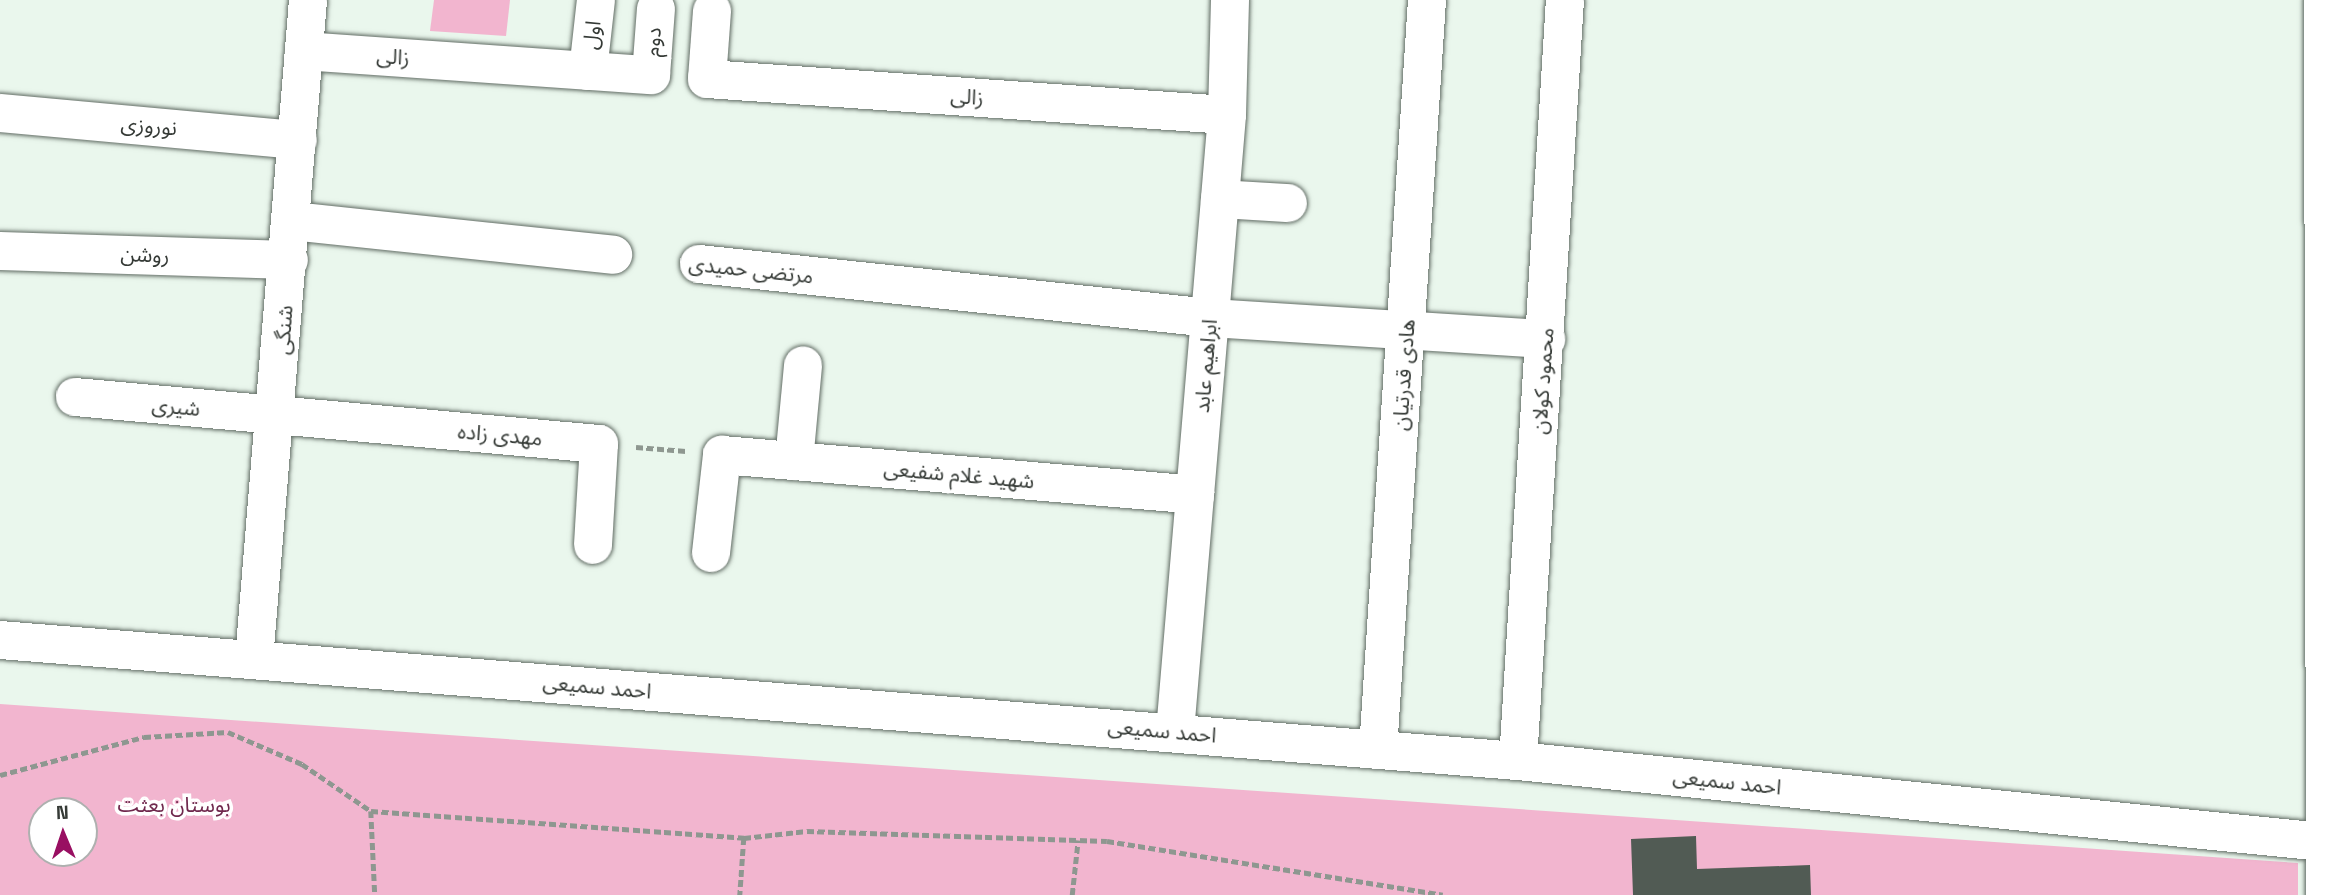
<!DOCTYPE html>
<html>
<head>
<meta charset="utf-8">
<style>
	body { margin:0 }
	#map { position:relative; width:2325px; height:895px; overflow:hidden; background:#eaf7ed; font-family:"Space Grotesk","Noto Sans Arabic",sans-serif }
	div>[style] { position:absolute }
	.green>* { inset:0; background:#f2b5cf }
	.building>* { inset:0; background:#515b54 }
	.path>* { height:4.5px; margin-top:-2.25px; transform-origin:0; background:repeating-linear-gradient(90deg,#8e9790 0 7px,transparent 0 10.5px) }
	.roads { filter:drop-shadow(0 0 2px #626d65) drop-shadow(0 0 2px #626d65) }
	.minor>* { height:38px; margin:-19px; padding:0 19px; transform-origin:19px; border-radius:19px; background:#fff }
	.tertiary>* { height:38px; margin:-19px; padding:0 19px; transform-origin:19px; border-radius:19px; background:#fff }
	span { translate:-50% -50%; white-space:nowrap; text-align:center; line-height:1.15; -webkit-text-stroke:7px #fff; paint-order:stroke }
	.street-label { font-size:21px; color:#353a36 }
	.park-label { font-size:21px; color:#6f284d }
	.north { position:absolute; left:28px; top:797px; width:70px; height:70px; box-sizing:border-box; background:#fff; border:2px solid #aeb0af; border-radius:50%; rotate:358deg; font-size:19px; font-weight:700; line-height:28px; text-align:center; color:#353a36 }
	.north::after { content:''; display:block; margin:auto; width:24px; height:32px; background:#990f62; clip-path:polygon(50% 0,100% 100%,50% 72%,0 100%) }
</style>
</head>
<body>
<div id="map">
	<div class="green">
		<i style="clip-path:polygon(434px 0,510px 0,506px 36px,430px 31px)"></i>
		<i style="clip-path:polygon(evenodd,0 704px,2298px 863px,2298px 895px,0 895px,0 704px,42px 811px,84px 811px,84px 853px,42px 853px,42px 811px)"></i>
	</div>
	<div class="building">
		<i style="clip-path:polygon(1696px 836px,1697px 869px,1810px 865px,1811px 895px,1633px 895px,1631px 839px)"></i>
	</div>
	<div class="path">
		<i style="left:636px;top:447px;width:50px;rotate:4.6deg"></i>
		<i style="left:0;top:775px;width:149px;rotate:-14.8deg"></i>
		<i style="left:144px;top:737px;width:84px;rotate:-3.4deg"></i>
		<i style="left:228px;top:732px;width:81px;rotate:23.4deg"></i>
		<i style="left:302px;top:764px;width:83px;rotate:34.3deg"></i>
		<i style="left:371px;top:811px;width:374px;rotate:4.1deg"></i>
		<i style="left:744px;top:838px;width:57px;rotate:94deg"></i>
		<i style="left:371px;top:811px;width:84px;rotate:87.3deg"></i>
		<i style="left:744px;top:838px;width:63px;rotate:-6.3deg"></i>
		<i style="left:807px;top:831px;width:300px;rotate:1.9deg"></i>
		<i style="left:1107px;top:841px;width:340px;rotate:9.1deg"></i>
		<i style="left:1072px;top:895px;width:55px;rotate:-83.8deg"></i>
	</div>
	<div class="roads">
		<div class="minor">
			<i style="left:712px;top:11px;width:68px;rotate:94.2deg"></i>
			<i style="left:707px;top:79px;width:521px;rotate:3.96deg"></i>
			<i style="left:304px;top:51px;width:348px;rotate:4deg"></i>
			<i style="left:651px;top:75px;width:66px;rotate:-85.7deg"></i>
			<i style="left:588px;top:71px;width:71px;rotate:-83.6deg"></i>
			<i style="left:0;top:113px;width:299px;rotate:5.2deg"></i>
			<i style="left:1220px;top:199px;width:68px;rotate:3.4deg"></i>
			<i style="left:292px;top:221px;width:323px;rotate:6deg"></i>
			<i style="left:0;top:251px;width:289px;rotate:1.8deg"></i>
			<i style="left:699px;top:264px;width:514px;rotate:6.03deg"></i>
			<i style="left:1210px;top:318px;width:337px;rotate:3.6deg"></i>
			<i style="left:75px;top:397px;width:526px;rotate:5.13deg"></i>
			<i style="left:599px;top:444px;width:101px;rotate:93.4deg"></i>
			<i style="left:794px;top:461px;width:96px;rotate:-84.6deg"></i>
			<i style="left:711px;top:553px;width:99px;rotate:-83.6deg"></i>
			<i style="left:722px;top:455px;width:475px;rotate:4.8deg"></i>
			<i style="left:1175px;top:732px;width:619px;rotate:-85.18deg"></i>
			<i style="left:1227px;top:115px;width:115px;rotate:-88.5deg"></i>
			<i style="left:1378px;top:750px;width:752px;rotate:-86.26deg"></i>
			<i style="left:1518px;top:761px;width:762px;rotate:-86.47deg"></i>
		</div>
		<div class="tertiary">
			<i style="left:2323px;top:0;width:895px;rotate:89.87deg"></i>
			<i style="left:0;top:640px;width:1523px;rotate:4.56deg"></i>
			<i style="left:1518px;top:761px;width:809px;rotate:5.75deg"></i>
			<i style="left:254px;top:660px;width:662px;rotate:-85.32deg"></i>
		</div>
	</div>
	<div class="street-label">
		<span style="left:592px;top:35px;rotate:-83deg">اول</span>
		<span style="left:653px;top:42px;rotate:-86deg">دوم</span>
		<span style="left:393px;top:57px;rotate:4deg">زالی</span>
		<span style="left:967px;top:97px;rotate:4deg">زالی</span>
		<span style="left:149px;top:126px;rotate:5deg">نوروزی</span>
		<span style="left:145px;top:255px;rotate:2deg">روشن</span>
		<span style="left:751px;top:270px;rotate:6deg">مرتضی حمیدی</span>
		<span style="left:284px;top:330px;rotate:-86deg">شنگی</span>
		<span style="left:1206px;top:366px;rotate:-85deg">ابراهیم عابد</span>
		<span style="left:1404px;top:375px;rotate:-86deg">هادی قدرتیان</span>
		<span style="left:1543px;top:381px;rotate:-86deg">محمود کولان</span>
		<span style="left:176px;top:407px;rotate:5deg">شیری</span>
		<span style="left:500px;top:435px;rotate:5deg">مهدی زاده</span>
		<span style="left:959px;top:475px;rotate:5deg">شهید غلام شفیعی</span>
		<span style="left:597px;top:687px;rotate:5deg">احمد سمیعی</span>
		<span style="left:1162px;top:731px;rotate:5deg">احمد سمیعی</span>
		<span style="left:1727px;top:782px;rotate:6deg">احمد سمیعی</span>
	</div>
	<div class="park-label">
		<span style="left:174px;top:805px">بوستان بعثت</span>
	</div>
	<div class="north">N</div>
</div>
</body>
</html>
